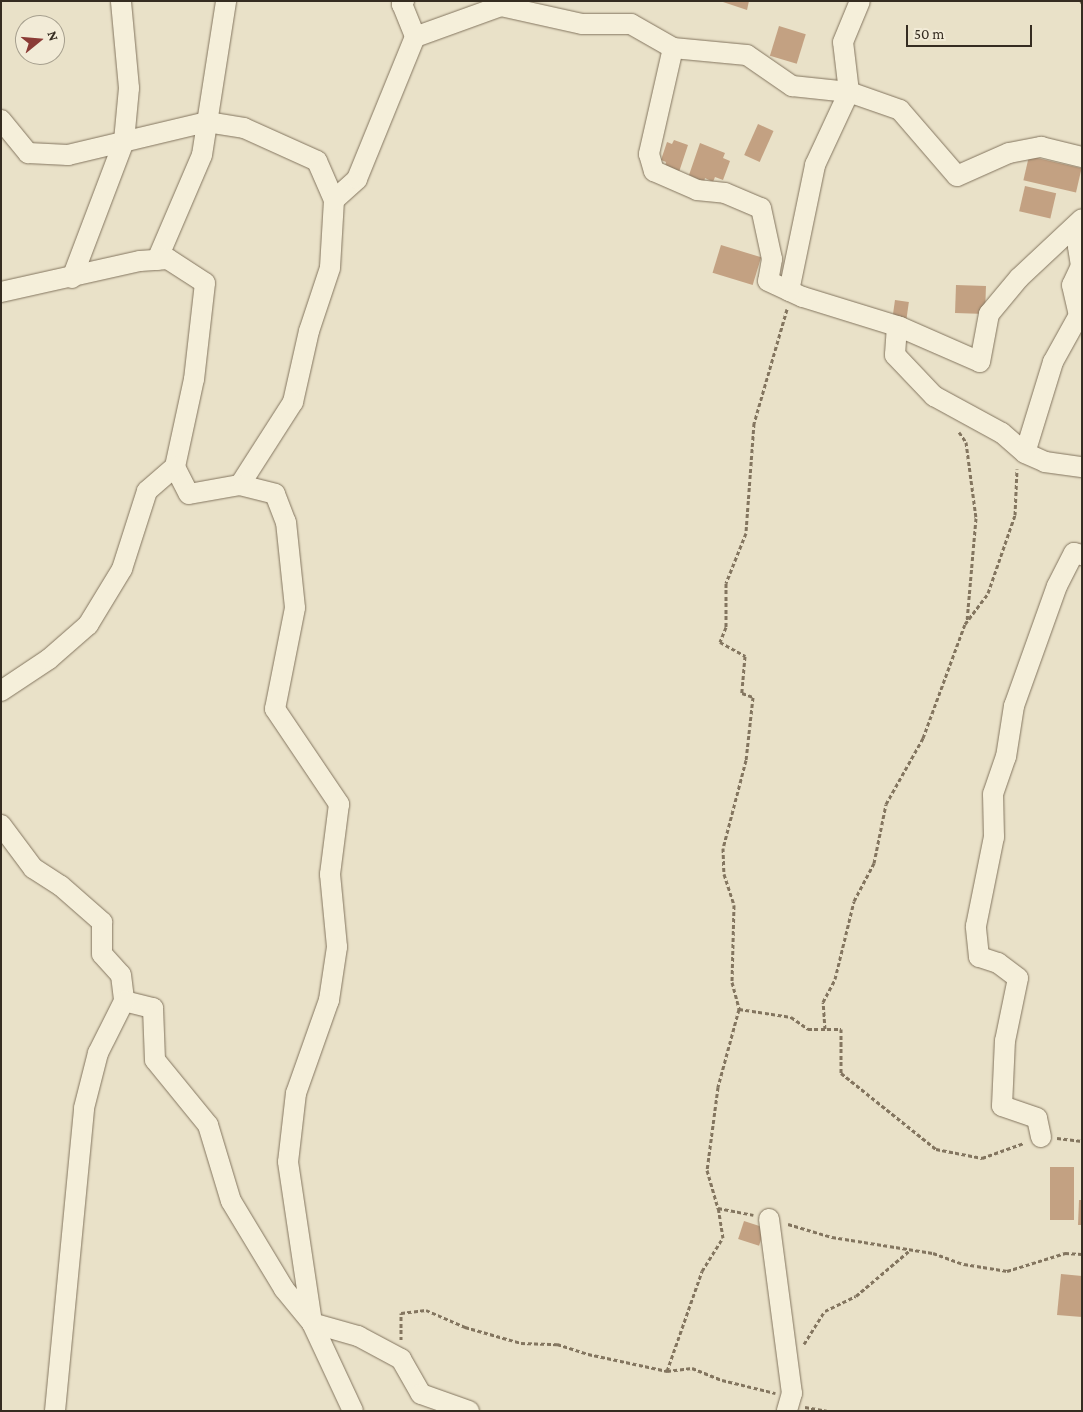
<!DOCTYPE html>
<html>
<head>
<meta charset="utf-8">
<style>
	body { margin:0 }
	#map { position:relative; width:1083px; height:1412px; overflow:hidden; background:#e9e1c8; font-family:"Crimson Pro",serif }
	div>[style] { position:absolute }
	.building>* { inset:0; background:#c3a182; transform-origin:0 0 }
	.path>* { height:3px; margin-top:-1.5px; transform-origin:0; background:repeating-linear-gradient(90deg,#83755f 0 4px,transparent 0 6.5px) }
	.roads { filter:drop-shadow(0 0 1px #83755f) drop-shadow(0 0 1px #83755f) }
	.street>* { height:20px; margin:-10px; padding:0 10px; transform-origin:10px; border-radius:10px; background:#f5efda }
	span { translate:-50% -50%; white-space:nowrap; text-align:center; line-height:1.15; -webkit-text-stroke:4.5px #f2ebd7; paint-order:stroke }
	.frame { position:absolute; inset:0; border:2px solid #352c21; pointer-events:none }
	.north { position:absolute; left:15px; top:15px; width:50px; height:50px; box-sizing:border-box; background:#f2ebd7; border:1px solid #a69f8e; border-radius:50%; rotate:73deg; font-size:14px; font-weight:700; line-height:20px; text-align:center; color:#352c21 }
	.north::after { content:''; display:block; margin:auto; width:18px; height:22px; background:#8b3b36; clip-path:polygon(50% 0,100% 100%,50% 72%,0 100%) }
	.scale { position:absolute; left:906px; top:25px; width:126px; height:22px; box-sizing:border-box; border:2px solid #352c21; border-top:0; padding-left:6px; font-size:15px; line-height:18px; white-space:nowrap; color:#352c21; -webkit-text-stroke:4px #f2ebd7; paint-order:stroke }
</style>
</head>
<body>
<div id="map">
	<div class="building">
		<i style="clip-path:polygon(720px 1px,749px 1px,747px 10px)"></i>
		<i style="left:779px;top:26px;width:28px;height:31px;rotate:17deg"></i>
		<i style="left:758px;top:124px;width:17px;height:34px;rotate:24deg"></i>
		<i style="clip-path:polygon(674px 140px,688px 145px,679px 172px,665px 167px,666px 162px,661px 160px,667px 142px,672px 144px)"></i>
		<i style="clip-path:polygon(700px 143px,725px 153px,723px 158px,730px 161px,723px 180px,715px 177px,713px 182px,705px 178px,704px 182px,689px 175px)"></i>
		<i style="left:1029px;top:156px;width:54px;height:25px;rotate:13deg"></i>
		<i style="left:1025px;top:186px;width:32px;height:26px;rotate:13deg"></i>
		<i style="left:721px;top:245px;width:42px;height:29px;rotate:17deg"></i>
		<i style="left:956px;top:285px;width:30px;height:28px;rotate:2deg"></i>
		<i style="left:895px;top:300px;width:14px;height:18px;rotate:8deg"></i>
		<i style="left:1050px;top:1167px;width:24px;height:53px"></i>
		<i style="clip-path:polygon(1079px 1200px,1082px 1200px,1082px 1225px,1078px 1225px)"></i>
		<i style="left:744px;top:1221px;width:22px;height:19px;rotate:18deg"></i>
		<i style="clip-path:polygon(1061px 1274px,1082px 1276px,1082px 1317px,1057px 1315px)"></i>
	</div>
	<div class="path">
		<i style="left:1081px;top:1px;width:2px;rotate:63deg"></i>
		<i style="left:787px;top:309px;width:119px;rotate:106.1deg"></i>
		<i style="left:754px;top:423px;width:110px;rotate:94.2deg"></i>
		<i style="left:746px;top:533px;width:54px;rotate:111.8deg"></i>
		<i style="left:726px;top:583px;width:44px;rotate:90deg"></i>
		<i style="left:726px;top:627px;width:16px;rotate:112deg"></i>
		<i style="left:720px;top:642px;width:29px;rotate:29deg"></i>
		<i style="left:745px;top:656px;width:37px;rotate:95deg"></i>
		<i style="left:742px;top:693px;width:12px;rotate:20deg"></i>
		<i style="left:753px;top:697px;width:63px;rotate:96.3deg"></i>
		<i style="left:746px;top:760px;width:91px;rotate:104.6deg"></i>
		<i style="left:723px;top:848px;width:26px;rotate:88deg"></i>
		<i style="left:724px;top:874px;width:33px;rotate:72deg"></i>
		<i style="left:734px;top:905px;width:77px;rotate:91.5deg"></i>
		<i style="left:732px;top:982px;width:28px;rotate:75deg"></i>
		<i style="left:739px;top:1009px;width:53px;rotate:8.7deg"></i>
		<i style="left:791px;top:1017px;width:21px;rotate:35deg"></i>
		<i style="left:808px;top:1029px;width:33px"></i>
		<i style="left:841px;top:1029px;width:44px;rotate:90deg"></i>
		<i style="left:841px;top:1073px;width:122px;rotate:38.7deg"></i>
		<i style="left:936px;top:1149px;width:47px;rotate:11.1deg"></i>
		<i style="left:982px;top:1158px;width:45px;rotate:-19.7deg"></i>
		<i style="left:959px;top:432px;width:12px;rotate:55deg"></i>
		<i style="left:966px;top:442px;width:77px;rotate:82.5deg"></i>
		<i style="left:976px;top:518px;width:102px;rotate:95deg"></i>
		<i style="left:739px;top:1009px;width:81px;rotate:105.1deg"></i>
		<i style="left:718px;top:1087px;width:84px;rotate:97.5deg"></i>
		<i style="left:707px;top:1170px;width:40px;rotate:74deg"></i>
		<i style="left:718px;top:1208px;width:36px;rotate:11deg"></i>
		<i style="left:825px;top:1029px;width:27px;rotate:-94deg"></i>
		<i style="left:823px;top:1002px;width:26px;rotate:-62deg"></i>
		<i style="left:835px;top:979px;width:80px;rotate:-76.3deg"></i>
		<i style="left:854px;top:901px;width:43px;rotate:-62.2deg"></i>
		<i style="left:874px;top:863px;width:60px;rotate:-78.5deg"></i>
		<i style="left:886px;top:804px;width:76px;rotate:-60.7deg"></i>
		<i style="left:923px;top:738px;width:121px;rotate:-69.8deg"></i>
		<i style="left:965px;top:624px;width:39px;rotate:-53deg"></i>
		<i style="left:988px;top:593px;width:83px;rotate:-70.9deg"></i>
		<i style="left:1015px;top:515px;width:46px;rotate:-87.5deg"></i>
		<i style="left:1057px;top:1138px;width:25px;rotate:7deg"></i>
		<i style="left:788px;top:1224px;width:46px;rotate:16.5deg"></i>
		<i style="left:832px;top:1237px;width:102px;rotate:9deg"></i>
		<i style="left:933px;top:1253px;width:33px;rotate:20deg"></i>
		<i style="left:964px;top:1264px;width:44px;rotate:9.2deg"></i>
		<i style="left:1007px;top:1271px;width:61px;rotate:-17.2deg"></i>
		<i style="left:1065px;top:1253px;width:17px;rotate:3deg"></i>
		<i style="left:401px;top:1340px;width:27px;rotate:-90deg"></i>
		<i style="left:401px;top:1313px;width:25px;rotate:-7deg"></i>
		<i style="left:426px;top:1310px;width:43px;rotate:23.6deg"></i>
		<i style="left:465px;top:1327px;width:58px;rotate:15.9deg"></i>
		<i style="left:521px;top:1343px;width:36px;rotate:2deg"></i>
		<i style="left:557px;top:1344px;width:33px;rotate:18deg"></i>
		<i style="left:588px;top:1354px;width:81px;rotate:12.1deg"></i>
		<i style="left:667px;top:1371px;width:106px;rotate:-70.7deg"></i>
		<i style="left:702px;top:1271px;width:39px;rotate:-58deg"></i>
		<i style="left:723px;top:1238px;width:30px;rotate:-99deg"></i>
		<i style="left:804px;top:1344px;width:39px;rotate:-58deg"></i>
		<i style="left:825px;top:1311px;width:34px;rotate:-26deg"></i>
		<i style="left:856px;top:1296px;width:71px;rotate:-40.4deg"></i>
		<i style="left:667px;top:1371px;width:25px;rotate:-7deg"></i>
		<i style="left:692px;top:1368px;width:32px;rotate:22deg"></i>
		<i style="left:722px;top:1380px;width:55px;rotate:13.8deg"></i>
		<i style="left:805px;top:1407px;width:22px;rotate:10deg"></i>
	</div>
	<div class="roads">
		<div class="street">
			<i style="left:404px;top:1px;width:4px;rotate:124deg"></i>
			<i style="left:402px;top:4px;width:35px;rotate:68deg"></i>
			<i style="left:501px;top:6px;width:83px;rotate:12.5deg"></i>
			<i style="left:582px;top:24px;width:49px"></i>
			<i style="left:631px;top:24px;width:48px;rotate:29.7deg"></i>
			<i style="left:673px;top:48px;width:74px;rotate:5.4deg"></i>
			<i style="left:747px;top:55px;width:55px;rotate:34.6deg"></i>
			<i style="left:792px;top:86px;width:57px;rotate:6deg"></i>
			<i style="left:849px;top:92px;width:54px;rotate:19.4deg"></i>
			<i style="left:900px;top:110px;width:87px;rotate:49.2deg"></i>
			<i style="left:957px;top:176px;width:57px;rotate:-23.9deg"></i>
			<i style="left:1009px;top:153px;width:33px;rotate:-11deg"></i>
			<i style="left:1041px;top:147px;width:42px;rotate:13.7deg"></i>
			<i style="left:673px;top:48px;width:109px;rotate:102.8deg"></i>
			<i style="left:649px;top:154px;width:18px;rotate:74deg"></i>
			<i style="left:654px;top:171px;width:47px;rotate:23.8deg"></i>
			<i style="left:697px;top:190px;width:28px;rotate:6deg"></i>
			<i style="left:725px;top:193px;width:39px;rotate:23deg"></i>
			<i style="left:761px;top:208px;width:52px;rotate:77.8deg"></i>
			<i style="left:772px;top:259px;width:22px;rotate:100deg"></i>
			<i style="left:768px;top:281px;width:38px;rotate:25deg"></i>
			<i style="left:803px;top:297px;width:102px;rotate:17.2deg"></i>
			<i style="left:900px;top:327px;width:87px;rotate:23.6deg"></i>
			<i style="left:980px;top:362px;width:49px;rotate:-79.4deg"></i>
			<i style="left:989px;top:314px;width:47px;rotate:-50.2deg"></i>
			<i style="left:1019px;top:278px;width:86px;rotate:-43.1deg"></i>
			<i style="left:1px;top:120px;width:43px;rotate:50.7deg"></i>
			<i style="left:28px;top:153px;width:40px;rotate:2.9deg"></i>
			<i style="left:68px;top:155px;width:143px;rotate:-13.4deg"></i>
			<i style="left:207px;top:122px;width:37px;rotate:9deg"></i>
			<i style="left:244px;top:128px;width:80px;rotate:24.3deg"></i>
			<i style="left:317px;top:161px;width:43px;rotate:66.4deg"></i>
			<i style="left:334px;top:200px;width:68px;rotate:93.4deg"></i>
			<i style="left:330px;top:268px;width:66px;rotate:108.4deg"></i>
			<i style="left:309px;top:331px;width:73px;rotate:102.7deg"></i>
			<i style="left:293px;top:402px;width:98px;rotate:122.6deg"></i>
			<i style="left:334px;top:200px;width:31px;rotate:-42deg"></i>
			<i style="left:357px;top:179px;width:153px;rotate:-67.8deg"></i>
			<i style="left:415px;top:37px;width:91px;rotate:-19.8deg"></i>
			<i style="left:501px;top:6px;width:9px;rotate:-144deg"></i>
			<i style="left:1082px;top:220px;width:27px;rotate:98deg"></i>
			<i style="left:1078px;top:247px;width:19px;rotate:81deg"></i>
			<i style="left:1081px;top:266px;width:21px;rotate:115deg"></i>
			<i style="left:1072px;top:285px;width:31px;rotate:77deg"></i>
			<i style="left:1079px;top:315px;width:54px;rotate:119deg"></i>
			<i style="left:1053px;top:362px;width:95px;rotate:107.1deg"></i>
			<i style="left:1025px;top:453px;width:22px;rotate:24deg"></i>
			<i style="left:1045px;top:462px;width:37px;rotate:8deg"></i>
			<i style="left:157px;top:260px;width:114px;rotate:-66.8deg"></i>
			<i style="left:202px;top:155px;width:156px;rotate:-81.1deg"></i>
			<i style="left:72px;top:278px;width:147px;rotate:-69.2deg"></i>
			<i style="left:124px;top:141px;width:53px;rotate:-84.6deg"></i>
			<i style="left:129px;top:88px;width:87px;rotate:-95.3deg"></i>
			<i style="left:789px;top:291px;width:129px;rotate:-78.3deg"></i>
			<i style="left:815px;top:165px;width:81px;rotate:-65deg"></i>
			<i style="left:849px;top:92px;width:50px;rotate:-96.8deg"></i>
			<i style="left:843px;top:42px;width:44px;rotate:-67.5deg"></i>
			<i style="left:1px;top:292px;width:142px;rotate:-12.6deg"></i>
			<i style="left:140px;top:261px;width:28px;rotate:-4deg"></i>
			<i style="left:168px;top:259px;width:44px;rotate:33deg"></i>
			<i style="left:205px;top:283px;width:97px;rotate:96.5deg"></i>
			<i style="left:194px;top:379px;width:90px;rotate:102.2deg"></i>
			<i style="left:175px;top:467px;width:30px;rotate:63deg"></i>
			<i style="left:189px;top:494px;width:52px;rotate:-10deg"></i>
			<i style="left:240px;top:485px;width:36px;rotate:14deg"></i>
			<i style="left:275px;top:494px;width:30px;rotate:69deg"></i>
			<i style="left:286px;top:522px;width:86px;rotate:84deg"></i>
			<i style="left:295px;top:608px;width:103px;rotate:101.2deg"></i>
			<i style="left:275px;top:709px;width:115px;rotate:56deg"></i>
			<i style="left:339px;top:804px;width:71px;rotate:97.3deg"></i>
			<i style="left:330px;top:874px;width:73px;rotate:84.5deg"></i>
			<i style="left:337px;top:947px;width:54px;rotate:98.6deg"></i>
			<i style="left:329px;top:1000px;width:99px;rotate:109.5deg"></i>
			<i style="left:296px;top:1093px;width:69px;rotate:96.6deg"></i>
			<i style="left:288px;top:1162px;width:163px;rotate:81.5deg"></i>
			<i style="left:312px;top:1323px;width:97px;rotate:65deg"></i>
			<i style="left:897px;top:326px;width:29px;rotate:94deg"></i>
			<i style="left:895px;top:355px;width:57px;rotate:46.4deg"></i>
			<i style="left:934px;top:396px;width:77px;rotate:28.6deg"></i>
			<i style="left:1002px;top:433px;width:30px;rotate:41deg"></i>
			<i style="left:1px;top:691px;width:58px;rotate:-33.7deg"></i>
			<i style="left:49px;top:659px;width:52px;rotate:-41.1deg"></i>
			<i style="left:88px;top:625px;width:66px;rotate:-58.7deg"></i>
			<i style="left:122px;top:569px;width:82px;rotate:-72.2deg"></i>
			<i style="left:147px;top:491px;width:37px;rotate:-41deg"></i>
			<i style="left:1px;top:825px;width:54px;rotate:53.3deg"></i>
			<i style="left:33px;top:868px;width:33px;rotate:33deg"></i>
			<i style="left:61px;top:886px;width:55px;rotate:41.3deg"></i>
			<i style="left:102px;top:922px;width:32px;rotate:90deg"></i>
			<i style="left:102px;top:954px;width:28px;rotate:48deg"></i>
			<i style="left:121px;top:975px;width:26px;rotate:83deg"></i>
			<i style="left:124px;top:1001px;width:30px;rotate:14deg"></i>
			<i style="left:153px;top:1008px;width:52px;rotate:87.8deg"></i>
			<i style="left:155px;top:1060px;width:84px;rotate:50.8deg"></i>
			<i style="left:208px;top:1125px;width:79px;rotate:73.2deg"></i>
			<i style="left:231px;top:1201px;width:103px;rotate:58.9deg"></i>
			<i style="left:284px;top:1289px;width:44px;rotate:50.5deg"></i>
			<i style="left:312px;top:1323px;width:48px;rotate:15.8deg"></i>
			<i style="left:358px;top:1336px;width:49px;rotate:28.1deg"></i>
			<i style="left:401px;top:1359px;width:40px;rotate:60.3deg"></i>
			<i style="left:421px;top:1394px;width:51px;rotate:19.5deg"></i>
			<i style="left:1041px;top:1137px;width:19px;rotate:-102deg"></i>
			<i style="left:1037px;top:1118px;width:37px;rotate:-161deg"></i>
			<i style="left:1002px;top:1106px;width:65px;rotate:-87.4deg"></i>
			<i style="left:1005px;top:1041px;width:64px;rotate:-78.3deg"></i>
			<i style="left:1018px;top:978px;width:25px;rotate:-143deg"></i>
			<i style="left:998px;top:963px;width:20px;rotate:-162deg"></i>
			<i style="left:979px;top:957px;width:31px;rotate:-96deg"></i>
			<i style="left:976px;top:926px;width:91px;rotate:-78.6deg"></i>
			<i style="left:994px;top:837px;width:43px;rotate:-91.3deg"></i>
			<i style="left:993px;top:794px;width:39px;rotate:-71deg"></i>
			<i style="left:1006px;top:757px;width:52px;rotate:-81.1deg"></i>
			<i style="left:1014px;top:706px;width:127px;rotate:-70.3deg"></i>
			<i style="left:1057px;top:586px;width:37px;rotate:-63deg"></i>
			<i style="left:1074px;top:553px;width:8px;rotate:14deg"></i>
			<i style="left:769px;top:1219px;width:176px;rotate:82.5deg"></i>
			<i style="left:792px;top:1393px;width:19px;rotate:106deg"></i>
			<i style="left:55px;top:1411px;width:304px;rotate:-84.5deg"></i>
			<i style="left:84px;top:1108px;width:57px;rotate:-75.7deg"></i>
			<i style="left:98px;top:1053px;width:58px;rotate:-63.4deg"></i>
		</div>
	</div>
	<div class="frame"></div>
	<div class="north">N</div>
	<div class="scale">50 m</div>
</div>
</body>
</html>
